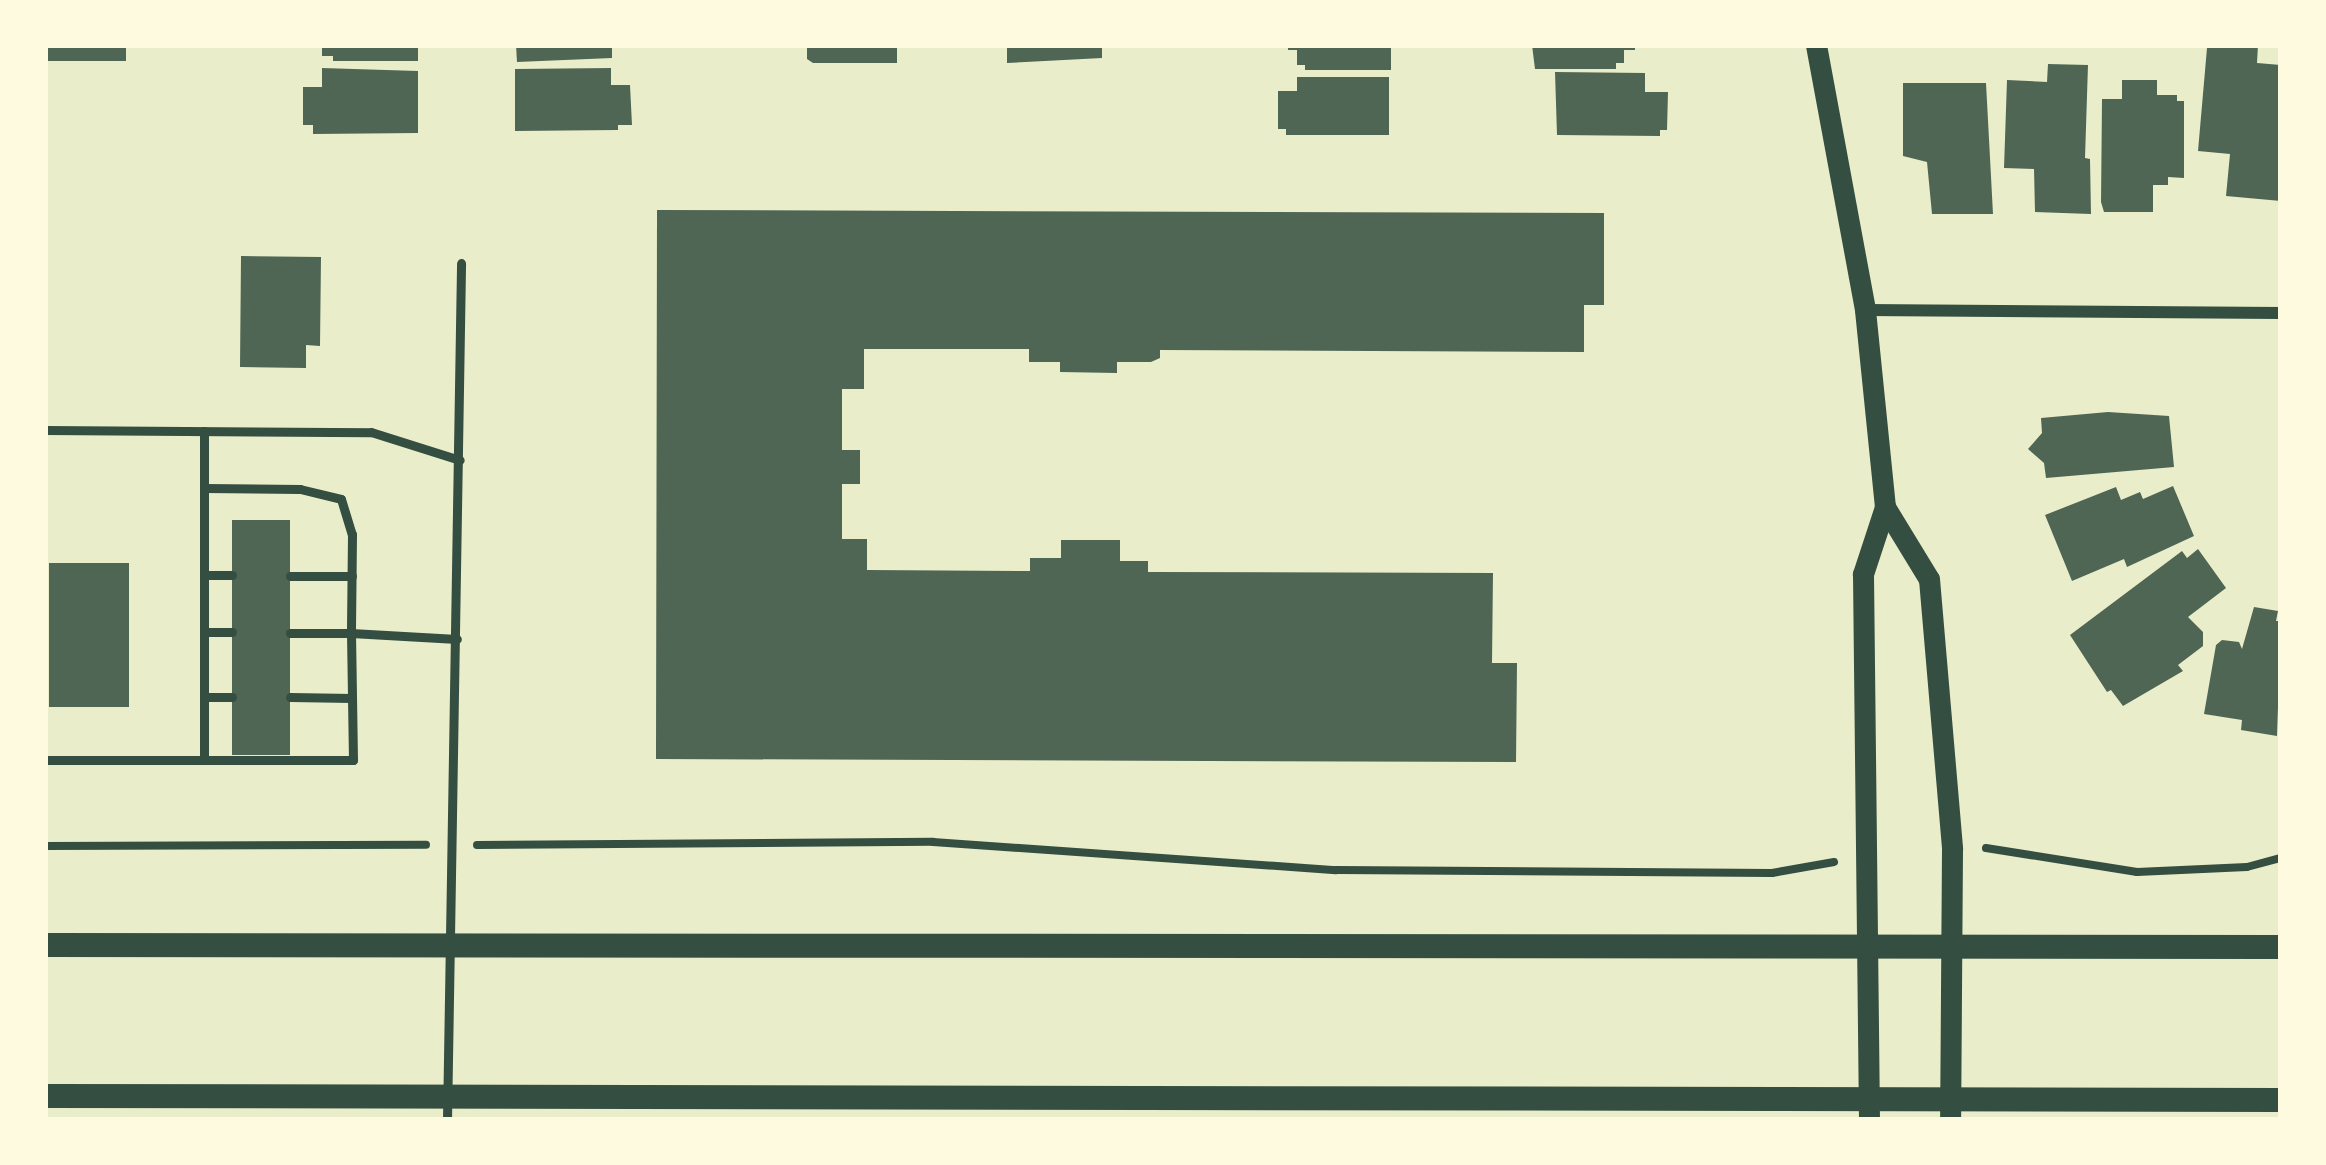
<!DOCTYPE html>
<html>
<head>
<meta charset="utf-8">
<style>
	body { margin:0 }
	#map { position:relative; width:2326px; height:1165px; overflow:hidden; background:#e9edc9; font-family:"Asap Condensed",sans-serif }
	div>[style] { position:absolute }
	.building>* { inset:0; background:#4f6655; transform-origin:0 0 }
	.path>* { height:8px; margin:-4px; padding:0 4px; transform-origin:4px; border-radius:4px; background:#344e41 }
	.service>* { height:9px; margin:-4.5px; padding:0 4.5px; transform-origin:4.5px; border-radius:4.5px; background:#344e41 }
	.minor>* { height:12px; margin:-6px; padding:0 6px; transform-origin:6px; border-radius:6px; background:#344e41 }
	.tertiary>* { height:21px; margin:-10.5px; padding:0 10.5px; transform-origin:10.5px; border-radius:10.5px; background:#344e41 }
	.secondary>* { height:24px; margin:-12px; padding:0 12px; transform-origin:12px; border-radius:12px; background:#344e41 }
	span { translate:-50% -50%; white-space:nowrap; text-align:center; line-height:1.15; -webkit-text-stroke:9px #fefae0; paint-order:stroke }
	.frame { position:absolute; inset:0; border:48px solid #fefae0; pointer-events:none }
</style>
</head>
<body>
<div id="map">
	<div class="building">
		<i style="left:45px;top:45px;width:81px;height:16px"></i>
		<i style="clip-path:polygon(322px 45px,418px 45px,418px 61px,333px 61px,333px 56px,322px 56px)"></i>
		<i style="clip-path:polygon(516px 45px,612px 45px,612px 58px,517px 62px)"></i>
		<i style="clip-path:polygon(807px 45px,897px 45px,897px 63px,813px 63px,807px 59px)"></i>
		<i style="clip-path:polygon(1007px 45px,1102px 45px,1102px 58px,1007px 63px)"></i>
		<i style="clip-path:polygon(1288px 45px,1391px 45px,1391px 70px,1305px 70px,1305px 65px,1297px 65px,1297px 50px,1288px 50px)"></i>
		<i style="clip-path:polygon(1532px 45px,1635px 45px,1635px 50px,1624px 50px,1624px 63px,1616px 63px,1616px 69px,1535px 69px)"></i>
		<i style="clip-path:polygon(2258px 45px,2257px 63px,2281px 65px,2281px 201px,2226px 196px,2230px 154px,2198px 151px,2207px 48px)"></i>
		<i style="clip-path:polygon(2048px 64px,2088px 65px,2085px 158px,2090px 159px,2091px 214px,2035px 212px,2034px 169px,2004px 168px,2007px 80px,2047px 82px)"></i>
		<i style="clip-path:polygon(322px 68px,418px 71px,418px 133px,313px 134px,313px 125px,303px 125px,303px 87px,322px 87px)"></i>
		<i style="clip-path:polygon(611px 68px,611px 85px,630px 85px,632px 125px,618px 125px,618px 130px,515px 131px,515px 69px)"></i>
		<i style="clip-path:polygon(1555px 72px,1645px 73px,1645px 92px,1668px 92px,1667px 130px,1660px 130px,1660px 136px,1557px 135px)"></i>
		<i style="clip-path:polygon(1297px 77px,1389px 77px,1389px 135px,1286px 135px,1286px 129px,1278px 129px,1278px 91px,1297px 91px)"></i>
		<i style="clip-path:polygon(2122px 80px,2157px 80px,2157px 95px,2177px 95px,2177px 101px,2184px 101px,2184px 178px,2168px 177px,2168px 185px,2153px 185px,2153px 212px,2104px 212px,2101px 202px,2102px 99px,2122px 99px)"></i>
		<i style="clip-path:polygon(1903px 83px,1986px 83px,1993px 214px,1932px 214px,1927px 162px,1903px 156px)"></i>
		<i style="clip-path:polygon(657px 210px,1604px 213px,1604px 305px,1584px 305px,1584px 352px,1160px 350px,1160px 358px,1151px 362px,1117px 362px,1117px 373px,1060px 372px,1060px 362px,1029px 362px,1029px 349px,864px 349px,864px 389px,842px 389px,842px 450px,860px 450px,860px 484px,842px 484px,842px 539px,867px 539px,867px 570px,1030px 571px,1030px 558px,1061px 558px,1061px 540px,1120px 540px,1120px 561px,1148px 561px,1148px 572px,1493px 573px,1492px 663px,1517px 663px,1516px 762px,656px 759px)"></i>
		<i style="clip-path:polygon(241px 256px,321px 257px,320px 346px,306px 345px,306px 368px,240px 367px)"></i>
		<i style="clip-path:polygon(2108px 412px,2169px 416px,2174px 467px,2046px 478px,2044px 463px,2028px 449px,2042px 433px,2041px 418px)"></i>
		<i style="clip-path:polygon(2173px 486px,2194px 536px,2127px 567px,2124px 559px,2072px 581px,2045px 515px,2116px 487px,2121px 500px,2140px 492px,2143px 499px)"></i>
		<i style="left:232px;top:520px;width:58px;height:235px"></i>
		<i style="clip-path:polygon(2198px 549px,2226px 588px,2188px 617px,2203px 632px,2203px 646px,2178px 665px,2183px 671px,2123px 706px,2111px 690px,2107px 692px,2070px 635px,2182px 551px,2187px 558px)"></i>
		<i style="left:129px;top:563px;width:144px;height:80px;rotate:90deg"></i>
		<i style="clip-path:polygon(2254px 607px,2278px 611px,2276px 621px,2281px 621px,2277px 736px,2241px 730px,2242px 720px,2204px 714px,2216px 645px,2222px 640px,2239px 642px,2242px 649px)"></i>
	</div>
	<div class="path">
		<i style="left:477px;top:845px;width:456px;rotate:-0.4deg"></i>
		<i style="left:933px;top:842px;width:404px;rotate:4deg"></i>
		<i style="left:1336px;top:870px;width:436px;rotate:0.4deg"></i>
		<i style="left:1772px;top:873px;width:63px;rotate:-10.1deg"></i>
		<i style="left:45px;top:846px;width:381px;rotate:-0.2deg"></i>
		<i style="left:1986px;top:848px;width:153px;rotate:9deg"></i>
		<i style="left:2137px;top:872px;width:110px;rotate:-2.6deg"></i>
		<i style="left:2247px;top:867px;width:35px;rotate:-15deg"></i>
	</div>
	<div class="service">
		<i style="left:45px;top:430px;width:326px;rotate:0.4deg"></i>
		<i style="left:371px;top:432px;width:93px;rotate:17.5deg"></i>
		<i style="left:204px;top:431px;width:329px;rotate:90deg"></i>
		<i style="left:204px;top:488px;width:96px;rotate:0.6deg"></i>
		<i style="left:300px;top:489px;width:42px;rotate:13.7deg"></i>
		<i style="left:341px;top:499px;width:37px;rotate:73deg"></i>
		<i style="left:352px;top:534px;width:99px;rotate:90.6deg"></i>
		<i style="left:351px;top:633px;width:106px;rotate:3.2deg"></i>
		<i style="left:204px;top:575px;width:28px"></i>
		<i style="left:290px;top:576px;width:62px"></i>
		<i style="left:204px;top:632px;width:28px"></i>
		<i style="left:204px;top:697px;width:28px"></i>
		<i style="left:290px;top:697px;width:62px;rotate:0.9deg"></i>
		<i style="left:45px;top:760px;width:308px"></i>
		<i style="left:353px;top:760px;width:127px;rotate:-90.9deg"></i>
		<i style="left:351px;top:633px;width:61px;rotate:180deg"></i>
		<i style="left:447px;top:1120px;width:857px;rotate:-89.06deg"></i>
	</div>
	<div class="minor">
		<i style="left:1865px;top:310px;width:416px;rotate:0.4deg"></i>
	</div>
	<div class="tertiary">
		<i style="left:1816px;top:45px;width:269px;rotate:79.5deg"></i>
		<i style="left:1865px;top:310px;width:198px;rotate:84.2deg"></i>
		<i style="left:1885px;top:507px;width:71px;rotate:108.2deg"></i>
		<i style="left:1863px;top:574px;width:546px;rotate:89.37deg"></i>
		<i style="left:1885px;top:507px;width:84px;rotate:58.6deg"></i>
		<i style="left:1929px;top:579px;width:271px;rotate:85.1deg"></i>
		<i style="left:1952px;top:849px;width:271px;rotate:90.4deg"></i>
	</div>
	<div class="secondary">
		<i style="left:45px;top:945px;width:2236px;rotate:0.05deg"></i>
		<i style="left:45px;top:1096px;width:2236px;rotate:0.1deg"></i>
	</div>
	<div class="frame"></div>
</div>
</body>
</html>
